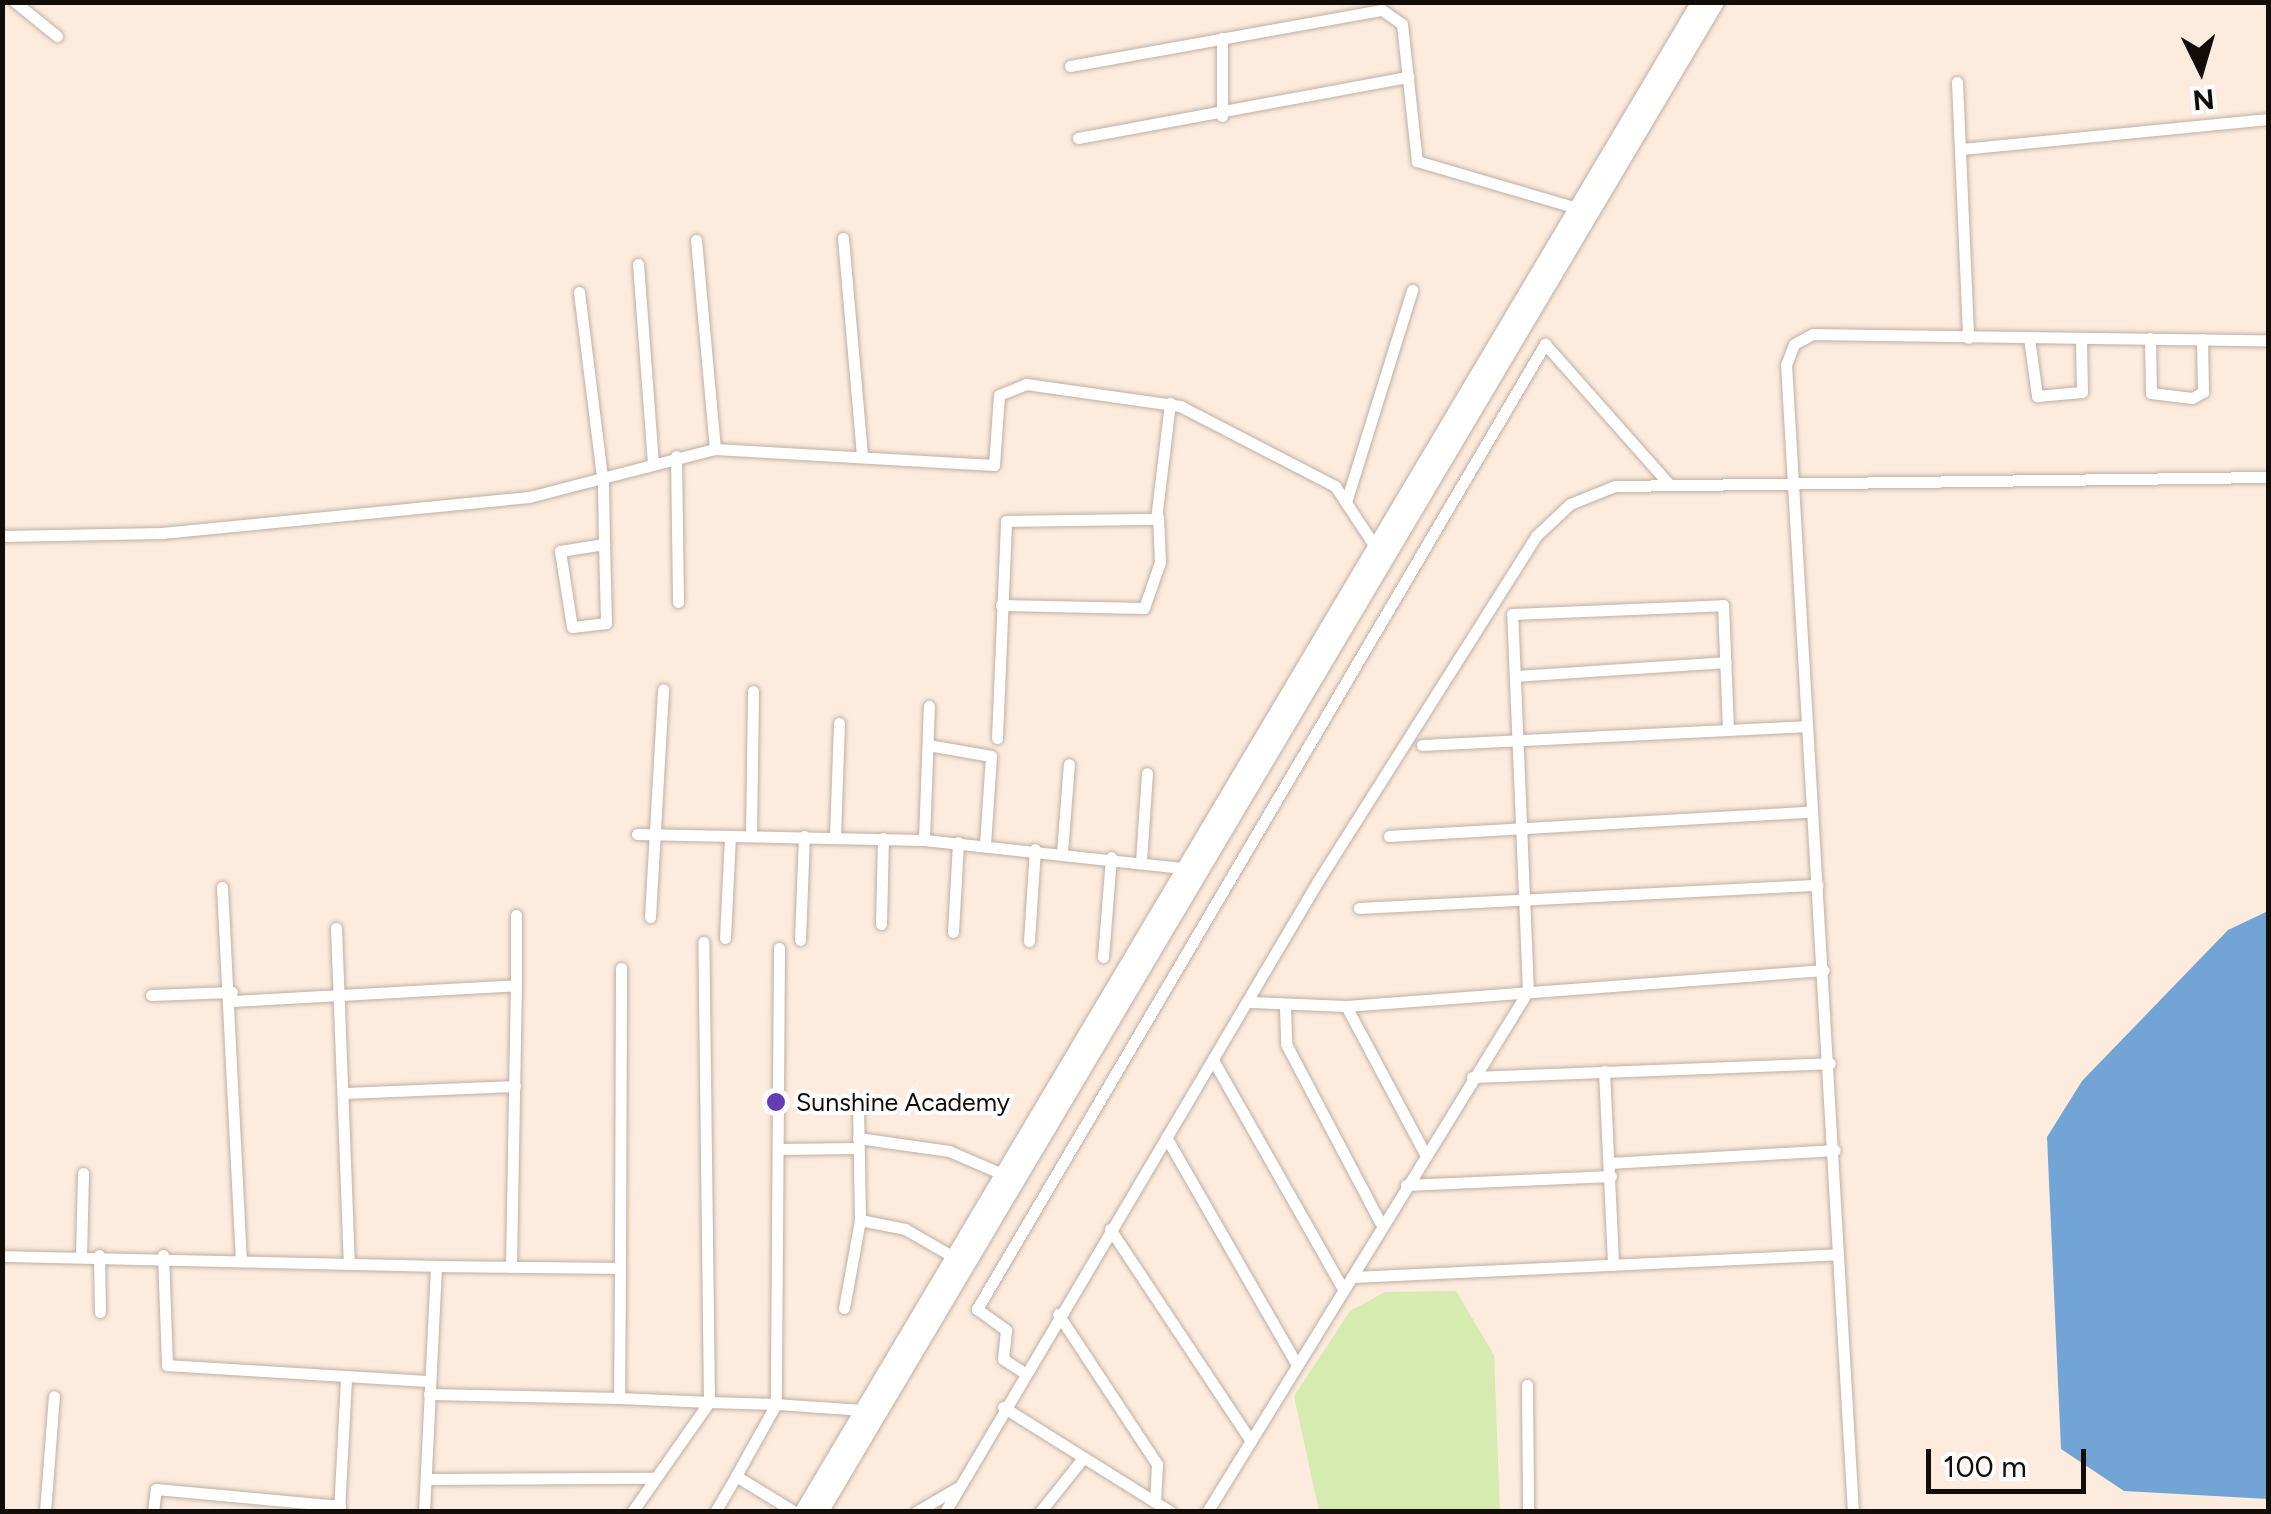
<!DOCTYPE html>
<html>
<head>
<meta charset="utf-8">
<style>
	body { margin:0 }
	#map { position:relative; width:2271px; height:1514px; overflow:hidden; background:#fdecde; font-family:Figtree,sans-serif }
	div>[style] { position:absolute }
	.green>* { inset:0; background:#d5ebaf }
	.water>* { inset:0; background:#72a5d6 }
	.roads { filter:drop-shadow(0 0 2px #bfafa2) drop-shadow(0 0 2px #bfafa2) }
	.street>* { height:11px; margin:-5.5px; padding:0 5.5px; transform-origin:5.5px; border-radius:5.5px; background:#fff }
	.secondary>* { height:18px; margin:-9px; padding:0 9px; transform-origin:9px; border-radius:9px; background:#fff }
	.dots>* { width:28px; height:28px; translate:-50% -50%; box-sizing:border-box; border:5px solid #fdfdfd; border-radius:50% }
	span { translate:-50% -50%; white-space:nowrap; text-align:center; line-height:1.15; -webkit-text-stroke:8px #fdfdfd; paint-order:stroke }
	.poi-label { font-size:25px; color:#120d08 }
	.left { translate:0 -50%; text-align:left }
	.frame { position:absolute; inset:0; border:5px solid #120d08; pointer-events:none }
	.north { position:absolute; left:2151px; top:20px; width:100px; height:100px; -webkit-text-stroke:8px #fdfdfd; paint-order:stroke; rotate:175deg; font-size:28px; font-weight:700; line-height:40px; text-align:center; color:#120d08 }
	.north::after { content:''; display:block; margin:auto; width:35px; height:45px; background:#120d08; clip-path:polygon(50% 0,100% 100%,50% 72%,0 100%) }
	.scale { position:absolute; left:1926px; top:1449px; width:160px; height:45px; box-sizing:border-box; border:5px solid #120d08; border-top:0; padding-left:12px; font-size:30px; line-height:35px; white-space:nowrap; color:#120d08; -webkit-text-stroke:8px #fdfdfd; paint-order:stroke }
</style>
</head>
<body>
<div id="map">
	<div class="green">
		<i style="clip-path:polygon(1456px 1291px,1494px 1355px,1500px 1511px,1319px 1511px,1294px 1396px,1350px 1311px,1385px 1292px)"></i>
	</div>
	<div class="water">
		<i style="clip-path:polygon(2268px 911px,2268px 1499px,2124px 1491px,2061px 1449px,2047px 1137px,2082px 1081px,2228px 930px)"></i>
	</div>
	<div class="roads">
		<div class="street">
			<i style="left:15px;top:2px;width:54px;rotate:39deg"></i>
			<i style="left:1222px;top:38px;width:78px;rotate:90deg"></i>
			<i style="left:1070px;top:66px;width:317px;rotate:-10.2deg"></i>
			<i style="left:1382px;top:10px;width:24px;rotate:35deg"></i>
			<i style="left:1402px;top:24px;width:138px;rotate:83.8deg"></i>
			<i style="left:1417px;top:161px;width:170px;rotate:16.4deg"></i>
			<i style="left:1957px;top:82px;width:256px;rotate:87.5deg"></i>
			<i style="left:1078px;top:138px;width:336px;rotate:-10.5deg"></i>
			<i style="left:1962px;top:149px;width:307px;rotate:-5.6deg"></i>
			<i style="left:843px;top:238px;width:217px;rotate:85deg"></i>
			<i style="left:696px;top:240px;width:210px;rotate:84.8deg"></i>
			<i style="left:638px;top:264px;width:199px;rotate:85.7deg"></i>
			<i style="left:579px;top:292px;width:194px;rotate:82.9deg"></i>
			<i style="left:603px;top:485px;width:59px;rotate:89deg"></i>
			<i style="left:604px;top:544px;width:79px;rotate:88.5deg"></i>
			<i style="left:606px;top:623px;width:34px;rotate:173deg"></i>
			<i style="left:572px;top:627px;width:77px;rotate:-99deg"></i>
			<i style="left:560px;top:551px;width:45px;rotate:-9deg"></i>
			<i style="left:2029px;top:338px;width:59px;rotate:82.1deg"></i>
			<i style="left:2037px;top:396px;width:45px;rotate:-5.1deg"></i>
			<i style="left:2082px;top:392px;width:54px;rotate:-91.1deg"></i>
			<i style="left:2150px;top:338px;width:55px;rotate:89deg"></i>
			<i style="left:2151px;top:393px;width:41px;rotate:7deg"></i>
			<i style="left:2192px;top:398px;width:13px;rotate:-29deg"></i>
			<i style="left:2203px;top:392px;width:53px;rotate:-91.1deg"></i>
			<i style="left:676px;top:456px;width:146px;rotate:89.2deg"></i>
			<i style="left:1347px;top:499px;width:219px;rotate:-72.7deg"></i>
			<i style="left:2px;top:536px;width:160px;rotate:-1.1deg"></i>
			<i style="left:162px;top:533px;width:369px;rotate:-5.6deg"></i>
			<i style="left:529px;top:497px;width:192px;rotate:-14.5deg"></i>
			<i style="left:715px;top:449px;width:279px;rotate:3.3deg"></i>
			<i style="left:994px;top:465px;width:70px;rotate:-85.9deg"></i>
			<i style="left:999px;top:395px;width:29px;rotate:-22deg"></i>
			<i style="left:1026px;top:384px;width:156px;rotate:8.1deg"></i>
			<i style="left:1180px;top:406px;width:174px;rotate:27.3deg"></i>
			<i style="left:1335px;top:486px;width:78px;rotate:56.5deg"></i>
			<i style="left:1001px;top:605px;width:143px;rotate:1.2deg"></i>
			<i style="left:1144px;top:608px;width:49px;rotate:-70.8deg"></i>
			<i style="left:1160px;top:562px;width:45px;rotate:-92.5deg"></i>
			<i style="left:1515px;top:676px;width:211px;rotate:-3.8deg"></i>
			<i style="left:997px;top:738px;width:217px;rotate:-87.6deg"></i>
			<i style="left:1006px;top:521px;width:150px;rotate:-0.8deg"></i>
			<i style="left:1156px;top:519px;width:117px;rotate:-83.1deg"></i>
			<i style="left:928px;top:745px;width:64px;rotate:9.9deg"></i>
			<i style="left:991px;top:756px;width:88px;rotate:93.9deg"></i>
			<i style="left:1422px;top:745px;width:382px;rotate:-2.8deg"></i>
			<i style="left:637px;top:834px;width:287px;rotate:1.2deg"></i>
			<i style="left:924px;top:840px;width:269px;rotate:6.2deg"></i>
			<i style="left:751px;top:836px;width:145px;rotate:-89.2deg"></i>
			<i style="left:1389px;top:836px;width:423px;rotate:-3.3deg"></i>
			<i style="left:835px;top:837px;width:114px;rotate:-88deg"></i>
			<i style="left:924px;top:840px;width:134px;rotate:-87.9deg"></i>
			<i style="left:1062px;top:852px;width:88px;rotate:-85.5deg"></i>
			<i style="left:1141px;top:861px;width:88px;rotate:-86.1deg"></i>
			<i style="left:222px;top:887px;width:371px;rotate:87.1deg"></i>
			<i style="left:1359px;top:908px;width:459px;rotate:-2.9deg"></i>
			<i style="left:650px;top:917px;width:228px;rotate:-86.7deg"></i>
			<i style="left:881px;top:924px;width:86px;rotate:-88.7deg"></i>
			<i style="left:336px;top:928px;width:334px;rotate:87.8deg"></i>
			<i style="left:953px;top:932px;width:90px;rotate:-86.8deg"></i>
			<i style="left:725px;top:938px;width:101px;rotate:-87.2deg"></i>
			<i style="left:800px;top:940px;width:104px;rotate:-87.8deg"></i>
			<i style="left:1029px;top:941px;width:92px;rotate:-86.3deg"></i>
			<i style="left:779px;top:948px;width:456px;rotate:90.4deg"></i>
			<i style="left:776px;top:1404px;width:85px;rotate:4deg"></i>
			<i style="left:1103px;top:957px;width:100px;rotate:-85.4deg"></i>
			<i style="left:151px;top:995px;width:81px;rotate:-2.1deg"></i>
			<i style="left:233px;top:1001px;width:283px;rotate:-3.2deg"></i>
			<i style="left:516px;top:985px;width:70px;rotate:-90deg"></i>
			<i style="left:1251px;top:1002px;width:95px;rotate:2.4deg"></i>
			<i style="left:1346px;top:1006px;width:479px;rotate:-4.3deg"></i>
			<i style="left:1346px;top:1006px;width:168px;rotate:61.9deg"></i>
			<i style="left:1285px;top:1007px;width:37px;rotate:88deg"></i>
			<i style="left:1286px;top:1044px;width:201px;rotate:62.2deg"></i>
			<i style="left:1213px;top:1060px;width:263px;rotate:60.4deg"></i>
			<i style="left:1604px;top:1071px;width:194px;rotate:87.3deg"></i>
			<i style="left:1472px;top:1077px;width:358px;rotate:-2.2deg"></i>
			<i style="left:345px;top:1093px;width:170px;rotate:-2.4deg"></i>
			<i style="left:1166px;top:1137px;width:258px;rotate:60.1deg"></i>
			<i style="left:858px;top:1138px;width:92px;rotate:8.1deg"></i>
			<i style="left:949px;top:1151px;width:65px;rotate:23.4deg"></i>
			<i style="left:778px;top:1149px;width:80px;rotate:-0.7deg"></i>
			<i style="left:1610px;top:1163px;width:225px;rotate:-3.3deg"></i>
			<i style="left:1406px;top:1185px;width:205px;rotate:-2.5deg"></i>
			<i style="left:860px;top:1220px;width:46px;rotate:11.3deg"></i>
			<i style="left:905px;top:1229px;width:54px;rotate:29.9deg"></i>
			<i style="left:1110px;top:1229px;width:251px;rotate:56.4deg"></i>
			<i style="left:99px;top:1255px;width:57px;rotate:89deg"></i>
			<i style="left:163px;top:1255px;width:110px;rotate:87.9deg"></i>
			<i style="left:167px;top:1365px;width:263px;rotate:3.5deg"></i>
			<i style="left:2px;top:1256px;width:434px;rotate:1.3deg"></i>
			<i style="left:81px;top:1256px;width:83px;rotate:-88.6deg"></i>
			<i style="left:511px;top:1267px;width:282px;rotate:-89deg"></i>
			<i style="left:620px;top:1268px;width:130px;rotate:90.4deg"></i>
			<i style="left:619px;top:1398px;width:90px;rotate:2.5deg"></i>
			<i style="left:709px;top:1402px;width:460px;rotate:-90.7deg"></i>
			<i style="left:1353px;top:1277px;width:485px;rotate:-2.7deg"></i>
			<i style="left:844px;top:1308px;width:89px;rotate:-79.7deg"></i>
			<i style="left:860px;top:1220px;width:116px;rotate:-91deg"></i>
			<i style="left:1058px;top:1314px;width:180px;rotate:56.6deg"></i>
			<i style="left:1157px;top:1464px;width:38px;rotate:93deg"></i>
			<i style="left:1023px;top:1372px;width:24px;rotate:-147deg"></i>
			<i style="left:1003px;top:1359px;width:29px;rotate:-84deg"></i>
			<i style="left:1006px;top:1330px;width:36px;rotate:-144deg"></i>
			<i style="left:977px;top:1309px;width:1120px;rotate:-59.52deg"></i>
			<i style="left:1545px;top:344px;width:187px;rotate:48.5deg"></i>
			<i style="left:1527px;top:1385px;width:127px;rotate:89.5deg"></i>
			<i style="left:429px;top:1394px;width:190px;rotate:1.2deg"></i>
			<i style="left:1003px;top:1407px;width:198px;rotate:32deg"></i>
			<i style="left:426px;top:1479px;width:227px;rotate:-0.3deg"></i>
			<i style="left:45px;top:1512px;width:116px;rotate:-85.6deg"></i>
			<i style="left:153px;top:1512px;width:23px;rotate:-83deg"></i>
			<i style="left:156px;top:1489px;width:185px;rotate:5.3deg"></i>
			<i style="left:339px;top:1512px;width:133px;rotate:-87deg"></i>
			<i style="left:424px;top:1512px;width:246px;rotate:-87.2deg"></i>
			<i style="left:436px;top:1266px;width:184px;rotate:0.6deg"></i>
			<i style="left:620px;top:1268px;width:300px;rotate:-89.8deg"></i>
			<i style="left:632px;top:1512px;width:134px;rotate:-55deg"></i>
			<i style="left:709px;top:1402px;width:67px;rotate:1.7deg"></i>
			<i style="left:776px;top:1404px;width:82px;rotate:119.1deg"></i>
			<i style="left:715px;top:1512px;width:42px;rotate:-59.7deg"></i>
			<i style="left:736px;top:1476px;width:69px;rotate:31.4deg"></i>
			<i style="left:916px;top:1512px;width:48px;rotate:-30.3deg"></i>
			<i style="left:945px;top:1512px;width:733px;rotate:-59.41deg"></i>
			<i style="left:1318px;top:881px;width:409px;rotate:-57.7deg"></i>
			<i style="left:1537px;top:535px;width:45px;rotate:-43.2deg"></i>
			<i style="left:1570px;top:504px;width:48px;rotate:-21.8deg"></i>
			<i style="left:1615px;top:486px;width:653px;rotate:-0.79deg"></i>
			<i style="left:1040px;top:1512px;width:69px;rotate:-51.5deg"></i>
			<i style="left:1207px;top:1512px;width:612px;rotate:-58.36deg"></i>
			<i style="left:1528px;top:991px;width:377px;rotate:-92.4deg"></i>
			<i style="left:1512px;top:614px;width:211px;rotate:-2.4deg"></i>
			<i style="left:1723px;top:605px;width:124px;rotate:87.7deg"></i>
			<i style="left:1853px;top:1512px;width:1149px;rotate:-93.34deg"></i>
			<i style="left:1786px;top:365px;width:22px;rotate:-69deg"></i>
			<i style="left:1794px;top:344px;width:21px;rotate:-28deg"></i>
			<i style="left:1813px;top:334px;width:455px;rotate:0.8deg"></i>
		</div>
		<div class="secondary">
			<i style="left:804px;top:1512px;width:1756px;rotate:-59.29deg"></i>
			<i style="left:819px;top:1512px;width:1756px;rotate:-59.32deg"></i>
		</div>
	</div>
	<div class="dots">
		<i style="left:776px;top:1102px;background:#633db6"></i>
	</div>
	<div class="poi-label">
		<span class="left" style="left:796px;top:1102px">Sunshine Academy</span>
	</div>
	<div class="frame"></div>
	<div class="north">N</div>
	<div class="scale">100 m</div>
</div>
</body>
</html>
